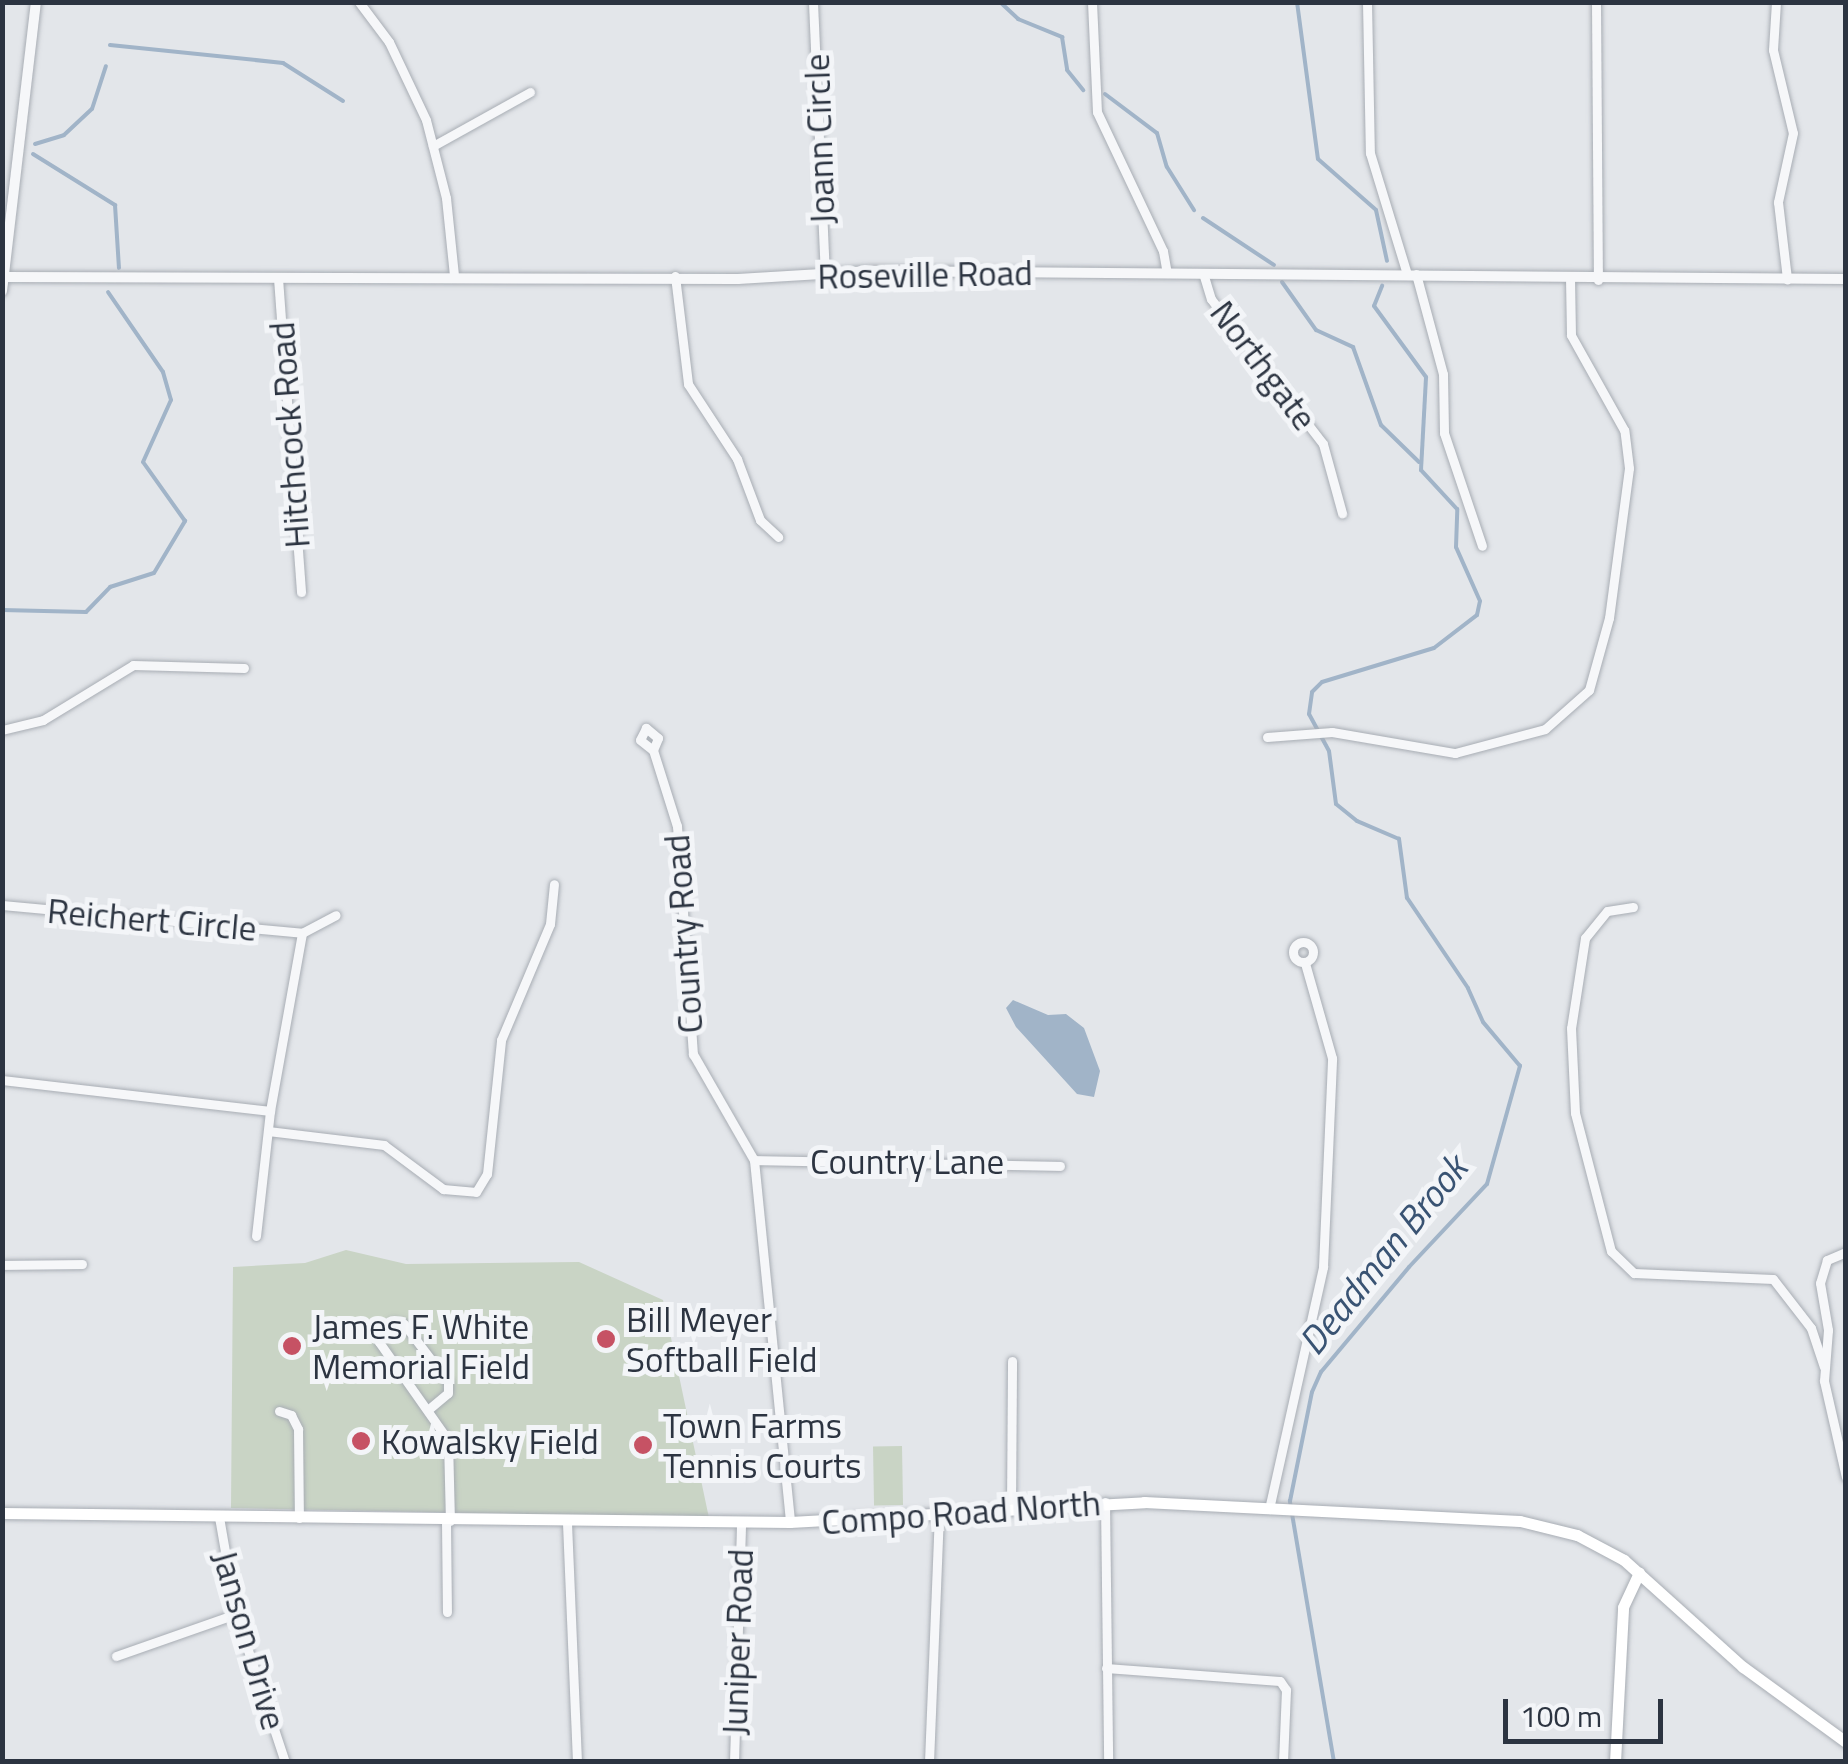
<!DOCTYPE html>
<html>
<head>
<meta charset="utf-8">
<style>
	body { margin:0 }
	#map { position:relative; width:1848px; height:1764px; overflow:hidden; background:#e3e6ea; font-family:"Titillium Web",sans-serif }
	div>[style] { position:absolute }
	.green>* { inset:0; background:#c9d4c5; transform-origin:0 0 }
	.water>* { inset:0; background:#a1b4c8 }
	.stream>* { height:4px; margin:-2px; padding:0 2px; transform-origin:2px; border-radius:2px; background:#a1b4c8 }
	.roads { filter:drop-shadow(0 0 2px #a8adb4) drop-shadow(0 0 2px #a8adb4) }
	.minor>* { height:9px; margin:-4.5px; padding:0 4.5px; transform-origin:4.5px; border-radius:4.5px; background:#f6f7f9 }
	.minor>.ring { margin:-4.5px; padding:0; box-sizing:content-box; background:none; border:9px solid #f6f7f9; border-radius:50% }
	.tertiary>* { height:10px; margin:-5px; padding:0 5px; transform-origin:5px; border-radius:5px; background:#f6f7f9 }
	.secondary>* { height:11px; margin:-5.5px; padding:0 5.5px; transform-origin:5.5px; border-radius:5.5px; background:#fff }
	.dots>* { width:28px; height:28px; translate:-50% -50%; box-sizing:border-box; border:5px solid #f3f5f8; border-radius:50% }
	span { translate:-50% -50%; white-space:nowrap; text-align:center; line-height:1.15; -webkit-text-stroke:10px #f3f5f8; paint-order:stroke }
	.street-label { font-size:35px; color:#2c3441 }
	.poi-label { font-size:35px; color:#2c3441 }
	.left { translate:0 -50%; text-align:left }
	.water-label { font-size:38px; color:#395373; font-style:italic }
	.frame { position:absolute; inset:0; border:5px solid #2c3441; pointer-events:none }
	.scale { position:absolute; left:1503px; top:1699px; width:160px; height:45px; box-sizing:border-box; border:5px solid #2c3441; border-top:0; padding-left:12px; font-size:30px; line-height:35px; white-space:nowrap; color:#2c3441; -webkit-text-stroke:8px #f3f5f8; paint-order:stroke }
</style>
</head>
<body>
<div id="map">
	<div class="green">
		<i style="clip-path:polygon(346px 1250px,406px 1264px,579px 1262px,663px 1300px,709px 1518px,231px 1508px,233px 1267px,305px 1263px)"></i>
		<i style="left:902px;top:1446px;width:59px;height:29px;rotate:89deg"></i>
	</div>
	<div class="water">
		<i style="clip-path:polygon(1013px 1000px,1048px 1015px,1066px 1014px,1084px 1028px,1100px 1071px,1094px 1097px,1077px 1094px,1016px 1027px,1006px 1008px)"></i>
	</div>
	<div class="stream">
		<i style="left:1000px;top:2px;width:25px;rotate:43deg"></i>
		<i style="left:1018px;top:19px;width:48px;rotate:22.2deg"></i>
		<i style="left:1062px;top:37px;width:33px;rotate:81deg"></i>
		<i style="left:1067px;top:70px;width:26px;rotate:51deg"></i>
		<i style="left:1297px;top:2px;width:158px;rotate:82.4deg"></i>
		<i style="left:1318px;top:159px;width:77px;rotate:41.3deg"></i>
		<i style="left:1376px;top:210px;width:52px;rotate:77.8deg"></i>
		<i style="left:110px;top:45px;width:174px;rotate:5.9deg"></i>
		<i style="left:283px;top:63px;width:71px;rotate:32.3deg"></i>
		<i style="left:1105px;top:94px;width:65px;rotate:36.9deg"></i>
		<i style="left:1157px;top:133px;width:35px;rotate:74deg"></i>
		<i style="left:1167px;top:167px;width:51px;rotate:57.9deg"></i>
		<i style="left:35px;top:144px;width:30px;rotate:-17deg"></i>
		<i style="left:64px;top:135px;width:38px;rotate:-43deg"></i>
		<i style="left:92px;top:109px;width:45px;rotate:-72deg"></i>
		<i style="left:33px;top:154px;width:97px;rotate:31.9deg"></i>
		<i style="left:115px;top:205px;width:63px;rotate:86.4deg"></i>
		<i style="left:1203px;top:218px;width:85px;rotate:33.5deg"></i>
		<i style="left:1282px;top:282px;width:59px;rotate:54.7deg"></i>
		<i style="left:1316px;top:330px;width:41px;rotate:24.7deg"></i>
		<i style="left:1353px;top:347px;width:83px;rotate:70.3deg"></i>
		<i style="left:1381px;top:425px;width:53px;rotate:44.2deg"></i>
		<i style="left:2px;top:610px;width:84px;rotate:1.4deg"></i>
		<i style="left:86px;top:612px;width:35px;rotate:-46deg"></i>
		<i style="left:110px;top:587px;width:46px;rotate:-17.7deg"></i>
		<i style="left:154px;top:573px;width:61px;rotate:-59.2deg"></i>
		<i style="left:185px;top:521px;width:72px;rotate:-125.4deg"></i>
		<i style="left:143px;top:462px;width:68px;rotate:-65.7deg"></i>
		<i style="left:171px;top:400px;width:29px;rotate:-106deg"></i>
		<i style="left:163px;top:372px;width:97px;rotate:-124.5deg"></i>
		<i style="left:1334px;top:1762px;width:265px;rotate:-99.6deg"></i>
		<i style="left:1290px;top:1501px;width:111px;rotate:-78.6deg"></i>
		<i style="left:1312px;top:1392px;width:22px;rotate:-66deg"></i>
		<i style="left:1321px;top:1372px;width:137px;rotate:-50deg"></i>
		<i style="left:1409px;top:1267px;width:114px;rotate:-46.8deg"></i>
		<i style="left:1487px;top:1184px;width:123px;rotate:-74.4deg"></i>
		<i style="left:1520px;top:1066px;width:57px;rotate:-130.1deg"></i>
		<i style="left:1483px;top:1022px;width:37px;rotate:-114deg"></i>
		<i style="left:1468px;top:988px;width:109px;rotate:-124.1deg"></i>
		<i style="left:1407px;top:898px;width:60px;rotate:-97.7deg"></i>
		<i style="left:1399px;top:839px;width:46px;rotate:-156.8deg"></i>
		<i style="left:1357px;top:821px;width:27px;rotate:-141deg"></i>
		<i style="left:1336px;top:804px;width:53px;rotate:-97.5deg"></i>
		<i style="left:1329px;top:751px;width:42px;rotate:-118.4deg"></i>
		<i style="left:1309px;top:714px;width:22px;rotate:-82deg"></i>
		<i style="left:1312px;top:692px;width:14px;rotate:-45deg"></i>
		<i style="left:1322px;top:682px;width:117px;rotate:-16.9deg"></i>
		<i style="left:1434px;top:648px;width:54px;rotate:-37.5deg"></i>
		<i style="left:1477px;top:615px;width:14px;rotate:-78deg"></i>
		<i style="left:1480px;top:601px;width:59px;rotate:-114deg"></i>
		<i style="left:1456px;top:547px;width:38px;rotate:-88deg"></i>
		<i style="left:1457px;top:509px;width:53px;rotate:-132.7deg"></i>
		<i style="left:1421px;top:470px;width:93px;rotate:-86.9deg"></i>
		<i style="left:1426px;top:377px;width:88px;rotate:-126.2deg"></i>
		<i style="left:1374px;top:306px;width:22px;rotate:-68deg"></i>
	</div>
	<div class="roads">
		<div class="minor">
			<i style="left:359px;top:2px;width:50px;rotate:53.1deg"></i>
			<i style="left:389px;top:42px;width:86px;rotate:64.6deg"></i>
			<i style="left:426px;top:120px;width:81px;rotate:75.6deg"></i>
			<i style="left:446px;top:198px;width:78px;rotate:84.1deg"></i>
			<i style="left:813px;top:2px;width:273px;rotate:87.5deg"></i>
			<i style="left:1092px;top:2px;width:110px;rotate:87.4deg"></i>
			<i style="left:1097px;top:112px;width:154px;rotate:64.6deg"></i>
			<i style="left:1163px;top:251px;width:22px;rotate:80deg"></i>
			<i style="left:1367px;top:2px;width:151px;rotate:88.9deg"></i>
			<i style="left:1370px;top:153px;width:127px;rotate:73deg"></i>
			<i style="left:1596px;top:2px;width:278px;rotate:89.6deg"></i>
			<i style="left:1776px;top:2px;width:48px;rotate:93.6deg"></i>
			<i style="left:1773px;top:50px;width:85px;rotate:76.5deg"></i>
			<i style="left:1793px;top:133px;width:71px;rotate:102.3deg"></i>
			<i style="left:1778px;top:202px;width:78px;rotate:83.3deg"></i>
			<i style="left:433px;top:146px;width:111px;rotate:-29.1deg"></i>
			<i style="left:1203px;top:273px;width:27px;rotate:73deg"></i>
			<i style="left:1211px;top:299px;width:183px;rotate:52.3deg"></i>
			<i style="left:1323px;top:444px;width:72px;rotate:74.6deg"></i>
			<i style="left:1416px;top:274px;width:104px;rotate:74.9deg"></i>
			<i style="left:1443px;top:374px;width:59px;rotate:89deg"></i>
			<i style="left:1444px;top:433px;width:119px;rotate:71.4deg"></i>
			<i style="left:675px;top:276px;width:109px;rotate:83.1deg"></i>
			<i style="left:688px;top:384px;width:90px;rotate:56.8deg"></i>
			<i style="left:737px;top:459px;width:65px;rotate:69.3deg"></i>
			<i style="left:760px;top:520px;width:25px;rotate:43deg"></i>
			<i style="left:278px;top:278px;width:315px;rotate:85.8deg"></i>
			<i style="left:2px;top:730px;width:42px;rotate:-13.7deg"></i>
			<i style="left:43px;top:720px;width:105px;rotate:-31.4deg"></i>
			<i style="left:133px;top:665px;width:111px;rotate:1.5deg"></i>
			<i style="left:1267px;top:737px;width:65px;rotate:-4.4deg"></i>
			<i style="left:1332px;top:732px;width:125px;rotate:9.7deg"></i>
			<i style="left:1455px;top:753px;width:93px;rotate:-14.9deg"></i>
			<i style="left:1545px;top:729px;width:59px;rotate:-41.6deg"></i>
			<i style="left:1589px;top:690px;width:75px;rotate:-74.5deg"></i>
			<i style="left:1609px;top:618px;width:151px;rotate:-82.4deg"></i>
			<i style="left:1629px;top:468px;width:38px;rotate:-97deg"></i>
			<i style="left:1624px;top:430px;width:109px;rotate:-119.2deg"></i>
			<i style="left:1571px;top:335px;width:55px;rotate:-91deg"></i>
			<i style="left:653px;top:750px;width:13px;rotate:-67deg"></i>
			<i style="left:658px;top:738px;width:16px;rotate:-140deg"></i>
			<i style="left:646px;top:728px;width:13px;rotate:117deg"></i>
			<i style="left:640px;top:740px;width:16px;rotate:38deg"></i>
			<i style="left:653px;top:750px;width:80px;rotate:72.5deg"></i>
			<i style="left:677px;top:826px;width:229px;rotate:86deg"></i>
			<i style="left:693px;top:1054px;width:122px;rotate:60.1deg"></i>
			<i style="left:754px;top:1160px;width:364px;rotate:84.3deg"></i>
			<i style="left:2px;top:905px;width:301px;rotate:5.3deg"></i>
			<i style="left:302px;top:933px;width:38px;rotate:-28deg"></i>
			<i style="left:1633px;top:907px;width:26px;rotate:171deg"></i>
			<i style="left:1607px;top:911px;width:35px;rotate:129deg"></i>
			<i style="left:1585px;top:938px;width:91px;rotate:98.8deg"></i>
			<i style="left:1571px;top:1028px;width:85px;rotate:87.3deg"></i>
			<i style="left:1575px;top:1113px;width:143px;rotate:75.4deg"></i>
			<i style="left:1611px;top:1251px;width:32px;rotate:44deg"></i>
			<i style="left:1634px;top:1273px;width:139px;rotate:2.5deg"></i>
			<i style="left:1773px;top:1279px;width:62px;rotate:52.2deg"></i>
			<i style="left:1811px;top:1328px;width:41px;rotate:71.6deg"></i>
			<i class="ring" style="left:1293px;top:942px;width:11px;height:11px"></i>
			<i style="left:2px;top:1080px;width:270px;rotate:6.6deg"></i>
			<i style="left:268px;top:1131px;width:117px;rotate:6.9deg"></i>
			<i style="left:384px;top:1145px;width:74px;rotate:36.7deg"></i>
			<i style="left:443px;top:1189px;width:33px;rotate:5deg"></i>
			<i style="left:476px;top:1192px;width:21px;rotate:-59deg"></i>
			<i style="left:487px;top:1174px;width:135px;rotate:-84deg"></i>
			<i style="left:501px;top:1040px;width:126px;rotate:-67.1deg"></i>
			<i style="left:550px;top:924px;width:40px;rotate:-84.3deg"></i>
			<i style="left:754px;top:1160px;width:306px;rotate:1.1deg"></i>
			<i style="left:256px;top:1236px;width:126px;rotate:-83.6deg"></i>
			<i style="left:270px;top:1111px;width:181px;rotate:-79.8deg"></i>
			<i style="left:1846px;top:1252px;width:21px;rotate:157deg"></i>
			<i style="left:1827px;top:1260px;width:24px;rotate:107deg"></i>
			<i style="left:1820px;top:1283px;width:48px;rotate:80.3deg"></i>
			<i style="left:1828px;top:1330px;width:51px;rotate:94.5deg"></i>
			<i style="left:1824px;top:1381px;width:98px;rotate:77.1deg"></i>
			<i style="left:2px;top:1265px;width:80px;rotate:-0.7deg"></i>
			<i style="left:430px;top:1408px;width:23px;rotate:-40deg"></i>
			<i style="left:448px;top:1393px;width:11px;rotate:-90deg"></i>
			<i style="left:448px;top:1382px;width:73px;rotate:-127.2deg"></i>
			<i style="left:404px;top:1324px;width:11px;rotate:-170deg"></i>
			<i style="left:393px;top:1322px;width:16px;rotate:142deg"></i>
			<i style="left:380px;top:1332px;width:10px;rotate:96deg"></i>
			<i style="left:379px;top:1342px;width:120px;rotate:54.9deg"></i>
			<i style="left:448px;top:1440px;width:81px;rotate:88.6deg"></i>
			<i style="left:279px;top:1411px;width:13px;rotate:18deg"></i>
			<i style="left:291px;top:1415px;width:16px;rotate:63deg"></i>
			<i style="left:298px;top:1429px;width:89px;rotate:89.4deg"></i>
			<i style="left:1105px;top:1502px;width:260px;rotate:89.3deg"></i>
			<i style="left:1269px;top:1509px;width:248px;rotate:-77.4deg"></i>
			<i style="left:1323px;top:1267px;width:209px;rotate:-87.5deg"></i>
			<i style="left:1332px;top:1058px;width:99px;rotate:-105.9deg"></i>
			<i style="left:1011px;top:1510px;width:149px;rotate:-89.6deg"></i>
			<i style="left:219px;top:1517px;width:98px;rotate:80.1deg"></i>
			<i style="left:236px;top:1614px;width:156px;rotate:71.7deg"></i>
			<i style="left:446px;top:1521px;width:91px;rotate:89.4deg"></i>
			<i style="left:567px;top:1523px;width:239px;rotate:87.6deg"></i>
			<i style="left:116px;top:1656px;width:127px;rotate:-19.3deg"></i>
			<i style="left:1106px;top:1668px;width:174px;rotate:4.3deg"></i>
			<i style="left:1280px;top:1681px;width:11px;rotate:56deg"></i>
			<i style="left:1286px;top:1690px;width:72px;rotate:92.4deg"></i>
			<i style="left:734px;top:1762px;width:240px;rotate:-88.3deg"></i>
			<i style="left:929px;top:1762px;width:244px;rotate:-87.7deg"></i>
		</div>
		<div class="tertiary">
			<i style="left:4px;top:277px;width:734px;rotate:0.16deg"></i>
			<i style="left:738px;top:279px;width:133px;rotate:-3.4deg"></i>
			<i style="left:871px;top:271px;width:975px;rotate:0.47deg"></i>
			<i style="left:2px;top:291px;width:291px;rotate:-83.3deg"></i>
		</div>
		<div class="secondary">
			<i style="left:2px;top:1513px;width:788px;rotate:0.65deg"></i>
			<i style="left:790px;top:1522px;width:355px;rotate:-3.2deg"></i>
			<i style="left:1144px;top:1502px;width:376px;rotate:2.9deg"></i>
			<i style="left:1520px;top:1521px;width:59px;rotate:13.8deg"></i>
			<i style="left:1577px;top:1535px;width:53px;rotate:28deg"></i>
			<i style="left:1624px;top:1560px;width:160px;rotate:42deg"></i>
			<i style="left:1743px;top:1667px;width:127px;rotate:36.1deg"></i>
			<i style="left:1615px;top:1762px;width:155px;rotate:-87deg"></i>
			<i style="left:1623px;top:1607px;width:38px;rotate:-65deg"></i>
		</div>
	</div>
	<div class="dots">
		<i style="left:606px;top:1339px;background:#c65264"></i>
		<i style="left:292px;top:1346px;background:#c65264"></i>
		<i style="left:361px;top:1441px;background:#c65264"></i>
		<i style="left:643px;top:1445px;background:#c65264"></i>
	</div>
	<div class="street-label">
		<span style="left:819px;top:139px;rotate:-92deg">Joann Circle</span>
		<span style="left:925px;top:274px;rotate:-1deg">Roseville Road</span>
		<span style="left:1264px;top:365px;rotate:53deg">Northgate</span>
		<span style="left:289px;top:435px;rotate:-94deg">Hitchcock Road</span>
		<span style="left:152px;top:919px;rotate:5deg">Reichert Circle</span>
		<span style="left:683px;top:934px;rotate:-94deg">Country Road</span>
		<span style="left:907px;top:1161px">Country Lane</span>
		<span style="left:961px;top:1512px;rotate:-4deg">Compo Road North</span>
		<span style="left:250px;top:1640px;rotate:74deg">Janson Drive</span>
		<span style="left:737px;top:1642px;rotate:-88deg">Juniper Road</span>
	</div>
	<div class="poi-label">
		<span class="left" style="left:626px;top:1339px">Bill Meyer<br>Softball Field</span>
		<span class="left" style="left:312px;top:1346px">James F. White<br>Memorial Field</span>
		<span class="left" style="left:663px;top:1445px">Town Farms<br>Tennis Courts</span>
		<span class="left" style="left:381px;top:1441px">Kowalsky Field</span>
	</div>
	<div class="water-label">
		<span style="left:1383px;top:1255px;rotate:-51deg">Deadman Brook</span>
	</div>
	<div class="frame"></div>
	<div class="scale">100 m</div>
</div>
</body>
</html>
